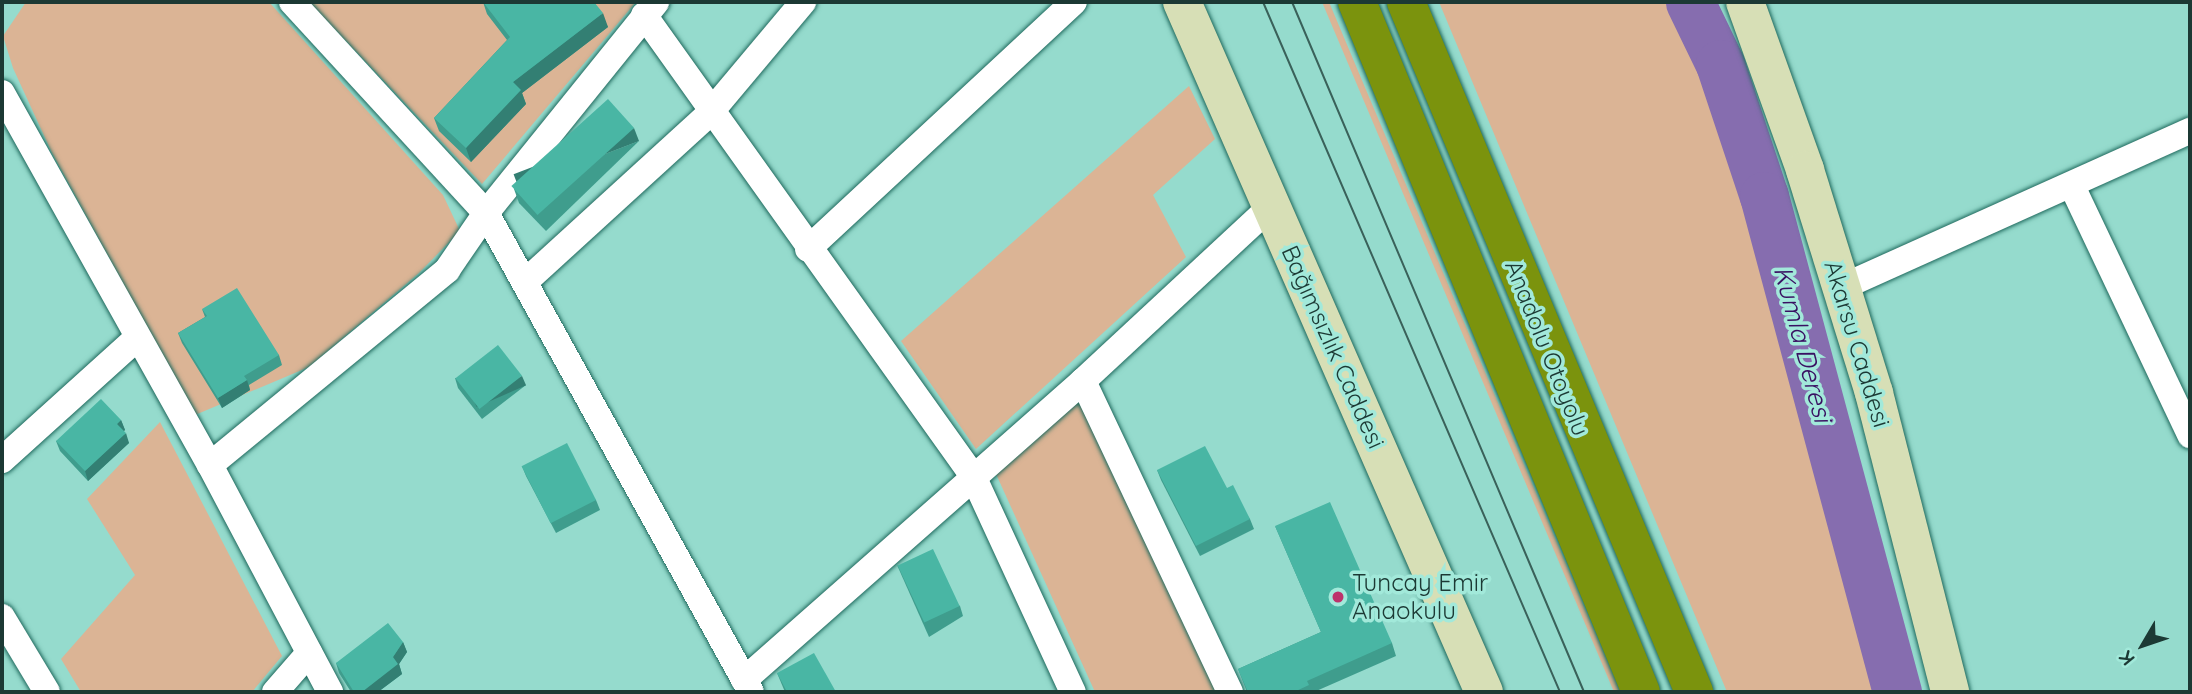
<!DOCTYPE html>
<html>
<head>
<meta charset="utf-8">
<style>
	body { margin:0 }
	#map { position:relative; width:2192px; height:694px; overflow:hidden; background:#95dbcd; font-family:Quicksand,sans-serif }
	div>[style] { position:absolute }
	.green>* { inset:0; background:#dbb495 }
	.river>* { height:49px; margin:-24.5px; padding:0 24.5px; transform-origin:24.5px; border-radius:24.5px; background:#866daf }
	.roads { filter:drop-shadow(0 0 2px #1f695d) drop-shadow(0 0 2px #1f695d) }
	.street>* { height:26px; margin:-13px; padding:0 13px; transform-origin:13px; border-radius:13px; background:#fff }
	.secondary>* { height:38px; margin:-19px; padding:0 19px; transform-origin:19px; border-radius:19px; background:#d7dfb6 }
	.highway>* { height:38px; margin:-19px; padding:0 19px; transform-origin:19px; border-radius:19px; background:#7b930d }
	.tram>* { height:2px; margin:-1px; padding:0 1px; transform-origin:1px; border-radius:1px; background:#3a615a }
	.wall>* { inset:0; background:#3f9d8d }
	.shaded-wall>* { inset:0; background:#337f73; transform-origin:0 0 }
	.building>* { inset:0; background:#49b6a4; transform-origin:0 0 }
	.dots>* { width:19px; height:19px; translate:-50% -50%; box-sizing:border-box; border:4px solid #a2e9da; border-radius:50% }
	span { translate:-50% -50%; white-space:nowrap; text-align:center; line-height:1.15; -webkit-text-stroke:7px #a2e9da; paint-order:stroke }
	.street-label { font-size:24px; color:#1c3934 }
	.poi-label { font-size:24px; color:#1c3934 }
	.left { translate:0 -50%; text-align:left }
	.water-label { font-size:26px; color:#391062; font-style:italic }
	.frame { position:absolute; inset:0; border:4px solid #1c3934; pointer-events:none }
	.north { position:absolute; left:2108px; top:610px; width:70px; height:70px; -webkit-text-stroke:5px #a2e9da; paint-order:stroke; rotate:231deg; font-size:19px; font-weight:700; line-height:28px; text-align:center; color:#1c3934 }
	.north::after { content:''; display:block; margin:auto; width:24px; height:32px; background:#1c3934; clip-path:polygon(50% 0,100% 100%,50% 72%,0 100%) }
</style>
</head>
<body>
<div id="map">
	<div class="green">
		<i style="clip-path:polygon(26px 2px,269px 2px,443px 195px,460px 231px,419px 273px,309px 367px,195px 415px,52px 153px,13px 68px,3px 36px)"></i>
		<i style="clip-path:polygon(309px 2px,636px 2px,482px 184px)"></i>
		<i style="clip-path:polygon(1322px 2px,1329px 2px,1620px 692px,1614px 692px)"></i>
		<i style="clip-path:polygon(1439px 2px,1673px 2px,1715px 87px,1883px 692px,1727px 692px)"></i>
		<i style="clip-path:polygon(1189px 86px,1215px 139px,1153px 195px,1186px 257px,976px 449px,901px 341px)"></i>
		<i style="clip-path:polygon(1081px 400px,1217px 692px,1095px 692px,996px 474px)"></i>
		<i style="clip-path:polygon(160px 422px,282px 656px,252px 692px,81px 692px,61px 659px,135px 575px,87px 499px)"></i>
	</div>
	<div class="river">
		<i style="left:1690px;top:2px;width:69px;rotate:64.2deg"></i>
		<i style="left:1720px;top:64px;width:139px;rotate:71.6deg"></i>
		<i style="left:1764px;top:196px;width:514px;rotate:74.99deg"></i>
	</div>
	<div class="roads">
		<div class="street">
			<i style="left:292px;top:2px;width:287px;rotate:47.4deg"></i>
			<i style="left:486px;top:213px;width:547px;rotate:61.05deg"></i>
			<i style="left:644px;top:15px;width:566px;rotate:54.49deg"></i>
			<i style="left:973px;top:476px;width:238px;rotate:65.2deg"></i>
			<i style="left:2px;top:93px;width:426px;rotate:60.8deg"></i>
			<i style="left:210px;top:465px;width:257px;rotate:62.1deg"></i>
			<i style="left:2072px;top:186px;width:276px;rotate:64.6deg"></i>
			<i style="left:808px;top:249px;width:363px;rotate:-42.9deg"></i>
			<i style="left:525px;top:282px;width:251px;rotate:-42.4deg"></i>
			<i style="left:710px;top:113px;width:145px;rotate:-50deg"></i>
			<i style="left:1840px;top:288px;width:384px;rotate:-24.2deg"></i>
			<i style="left:1083px;top:381px;width:344px;rotate:64.7deg"></i>
			<i style="left:2px;top:460px;width:182px;rotate:-42.1deg"></i>
			<i style="left:210px;top:465px;width:307px;rotate:-39.4deg"></i>
			<i style="left:447px;top:270px;width:69px;rotate:-55.6deg"></i>
			<i style="left:486px;top:213px;width:271px;rotate:-51.1deg"></i>
			<i style="left:2px;top:617px;width:87px;rotate:59deg"></i>
			<i style="left:744px;top:680px;width:452px;rotate:-41.4deg"></i>
			<i style="left:1083px;top:381px;width:257px;rotate:-42.9deg"></i>
			<i style="left:275px;top:692px;width:52px;rotate:-48.9deg"></i>
		</div>
		<div class="secondary">
			<i style="left:1182px;top:2px;width:753px;rotate:66.36deg"></i>
			<i style="left:1745px;top:2px;width:178px;rotate:70.3deg"></i>
			<i style="left:1805px;top:170px;width:233px;rotate:72.8deg"></i>
			<i style="left:1874px;top:393px;width:309px;rotate:75.7deg"></i>
		</div>
		<div class="highway">
			<i style="left:1357px;top:2px;width:746px;rotate:67.63deg"></i>
			<i style="left:1406px;top:2px;width:748px;rotate:67.34deg"></i>
		</div>
	</div>
	<div class="tram">
		<i style="left:1263px;top:2px;width:751px;rotate:66.71deg"></i>
		<i style="left:1292px;top:2px;width:749px;rotate:67.06deg"></i>
	</div>
	<div class="wall">
		<i style="clip-path:polygon(483px 2px,594px 2px,608px 27px,522px 93px,526px 104px,471px 162px,439px 131px,434px 118px,507px 40px,487px 14px)"></i>
		<i style="clip-path:polygon(639px 141px,546px 231px,519px 203px,514px 189px)"></i>
		<i style="clip-path:polygon(202px 309px,279px 355px,282px 365px,249px 385px,250px 390px,222px 408px,182px 343px,178px 333px,205px 317px)"></i>
		<i style="clip-path:polygon(455px 378px,526px 385px,482px 419px,458px 388px)"></i>
		<i style="clip-path:polygon(121px 420px,125px 430px,123px 431px,129px 443px,88px 481px,60px 451px,56px 441px)"></i>
		<i style="clip-path:polygon(522px 466px,596px 500px,600px 510px,556px 533px,526px 476px)"></i>
		<i style="clip-path:polygon(1157px 470px,1227px 488px,1250px 519px,1254px 529px,1200px 556px,1161px 480px)"></i>
		<i style="clip-path:polygon(1275px 526px,1392px 643px,1396px 656px,1314px 692px,1247px 692px,1238px 669px,1321px 632px)"></i>
		<i style="clip-path:polygon(897px 565px,960px 606px,963px 616px,929px 637px)"></i>
		<i style="clip-path:polygon(403px 642px,407px 652px,399px 664px,402px 674px,378px 692px,351px 692px,339px 673px,336px 663px)"></i>
		<i style="clip-path:polygon(777px 673px,836px 692px,785px 692px)"></i>
	</div>
	<div class="shaded-wall">
		<i style="clip-path:polygon(603px 13px,608px 27px,522px 93px,526px 104px,471px 162px,466px 148px,513px 82px)"></i>
		<i style="left:634px;top:128px;width:14px;height:129px;rotate:69deg"></i>
		<i style="left:522px;top:376px;width:10px;height:54px;rotate:66deg"></i>
		<i style="clip-path:polygon(247px 380px,250px 390px,222px 408px,218px 398px)"></i>
		<i style="clip-path:polygon(121px 420px,125px 430px,121px 434px,117px 424px)"></i>
		<i style="clip-path:polygon(126px 433px,129px 443px,88px 481px,85px 471px)"></i>
		<i style="clip-path:polygon(403px 642px,407px 652px,399px 664px,402px 674px,378px 692px,362px 692px,393px 657px)"></i>
	</div>
	<div class="building">
		<i style="clip-path:polygon(483px 2px,594px 2px,603px 13px,513px 82px,521px 90px,466px 148px,434px 118px,510px 37px)"></i>
		<i style="left:608px;top:99px;width:39px;height:130px;rotate:48deg"></i>
		<i style="clip-path:polygon(237px 288px,279px 355px,244px 376px,247px 380px,218px 398px,178px 333px,207px 316px,202px 309px)"></i>
		<i style="left:498px;top:345px;width:39px;height:54px;rotate:52deg"></i>
		<i style="clip-path:polygon(101px 399px,121px 420px,117px 424px,126px 433px,85px 471px,56px 441px)"></i>
		<i style="left:567px;top:443px;width:64px;height:51px;rotate:63deg"></i>
		<i style="clip-path:polygon(1205px 446px,1227px 488px,1233px 485px,1250px 519px,1196px 546px,1157px 470px)"></i>
		<i style="clip-path:polygon(1330px 502px,1392px 643px,1307px 681px,1309px 685px,1294px 692px,1248px 692px,1238px 669px,1321px 632px,1275px 526px)"></i>
		<i style="left:933px;top:549px;width:63px;height:39px;rotate:65deg"></i>
		<i style="clip-path:polygon(388px 623px,403px 642px,393px 657px,398px 664px,362px 692px,354px 692px,336px 663px)"></i>
		<i style="clip-path:polygon(814px 653px,836px 692px,787px 692px,777px 673px)"></i>
	</div>
	<div class="dots">
		<i style="left:1338px;top:597px;background:#bd336b"></i>
	</div>
	<div class="street-label">
		<span style="left:1857px;top:344px;rotate:73deg">Akarsu Caddesi</span>
		<span style="left:1333px;top:347px;rotate:66deg">Bağımsızlık Caddesi</span>
		<span style="left:1547px;top:348px;rotate:68deg">Anadolu Otoyolu</span>
	</div>
	<div class="poi-label">
		<span class="left" style="left:1352px;top:597px">Tuncay Emir<br>Anaokulu</span>
	</div>
	<div class="water-label">
		<span style="left:1803px;top:344px;rotate:75deg">Kumla Deresi</span>
	</div>
	<div class="frame"></div>
	<div class="north">K</div>
</div>
</body>
</html>
